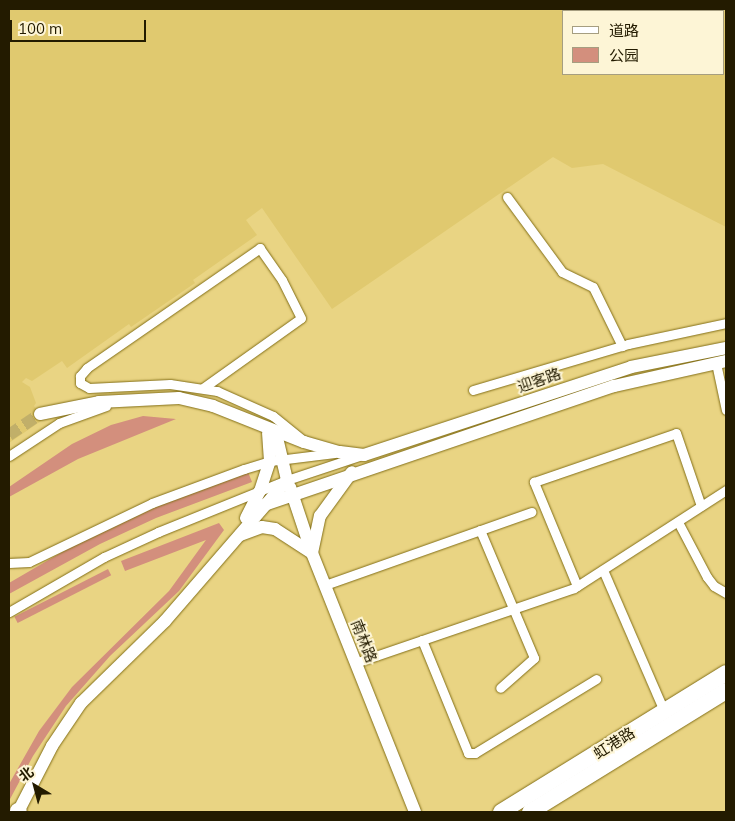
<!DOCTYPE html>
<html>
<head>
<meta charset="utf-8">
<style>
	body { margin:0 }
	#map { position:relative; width:735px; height:821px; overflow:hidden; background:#e9d483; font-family:Mulish,"Noto Sans SC",sans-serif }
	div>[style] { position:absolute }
	.built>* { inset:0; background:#e0c96f }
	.green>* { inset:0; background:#d38f7d; transform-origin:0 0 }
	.secondary-tunnel>* { height:12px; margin-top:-6px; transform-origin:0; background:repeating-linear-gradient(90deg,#c1af69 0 12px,transparent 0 18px) }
	.roads { filter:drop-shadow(0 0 1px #836f18) drop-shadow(0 0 1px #836f18) }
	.street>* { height:9px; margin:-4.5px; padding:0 4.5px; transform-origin:4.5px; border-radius:4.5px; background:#fff }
	.secondary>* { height:12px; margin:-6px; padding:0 6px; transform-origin:6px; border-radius:6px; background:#fff }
	.highway>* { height:16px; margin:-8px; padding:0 8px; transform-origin:8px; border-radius:8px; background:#fff }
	span { translate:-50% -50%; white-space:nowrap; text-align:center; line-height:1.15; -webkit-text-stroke:4px #fdf5d6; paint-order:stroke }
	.street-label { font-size:15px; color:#231b00 }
	.frame { position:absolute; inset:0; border:10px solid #231b00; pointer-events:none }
	.legend { position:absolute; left:562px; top:10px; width:162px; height:65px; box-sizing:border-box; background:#fdf5d6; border:1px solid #a69e80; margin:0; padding:6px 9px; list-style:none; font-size:15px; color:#231b00 }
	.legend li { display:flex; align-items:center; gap:10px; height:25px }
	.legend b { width:25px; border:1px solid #a69e80 }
	.north { position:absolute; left:10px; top:761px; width:50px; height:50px; -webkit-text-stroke:4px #fdf5d6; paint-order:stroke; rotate:323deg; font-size:14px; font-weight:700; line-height:20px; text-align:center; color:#231b00 }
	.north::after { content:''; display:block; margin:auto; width:18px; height:22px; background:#231b00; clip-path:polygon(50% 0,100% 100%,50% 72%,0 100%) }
	.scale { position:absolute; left:10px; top:20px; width:136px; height:22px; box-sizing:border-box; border:2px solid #231b00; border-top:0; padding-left:6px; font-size:15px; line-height:18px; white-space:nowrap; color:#231b00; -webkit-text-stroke:4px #fdf5d6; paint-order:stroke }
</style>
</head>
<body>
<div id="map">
	<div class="built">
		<i style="clip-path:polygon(evenodd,9px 9px,726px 9px,726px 227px,603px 164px,572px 168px,553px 157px,332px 309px,262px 208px,246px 220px,257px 235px,193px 280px,195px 283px,131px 327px,129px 324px,67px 368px,62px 361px,32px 381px,26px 378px,22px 382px,30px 387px,36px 403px,34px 406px,44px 419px,9px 443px,9px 9px,564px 11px,724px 11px,724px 74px,564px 74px,564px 11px)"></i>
	</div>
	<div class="green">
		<i style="clip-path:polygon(143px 416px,176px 419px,78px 459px,9px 497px,9px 487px,72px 444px,111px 425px)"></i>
		<i style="clip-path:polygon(248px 472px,252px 482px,156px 518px,100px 544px,9px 594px,9px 583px,76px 544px,163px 504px)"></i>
		<i style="clip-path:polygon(219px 523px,224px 530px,179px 591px,110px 656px,66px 706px,33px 756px,9px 801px,9px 784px,39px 731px,72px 687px,169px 591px,206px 540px,125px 571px,121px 561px)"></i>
		<i style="left:108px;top:569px;width:7px;height:105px;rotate:63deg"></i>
	</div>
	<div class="secondary-tunnel">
		<i style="left:9px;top:435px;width:37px;rotate:-34deg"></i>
	</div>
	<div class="roads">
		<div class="street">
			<i style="left:507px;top:197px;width:93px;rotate:53.7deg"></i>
			<i style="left:562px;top:272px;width:34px;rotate:26deg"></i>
			<i style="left:593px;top:287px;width:66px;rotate:63.8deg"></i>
			<i style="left:716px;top:363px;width:48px;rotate:78deg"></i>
			<i style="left:203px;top:388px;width:120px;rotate:-35.5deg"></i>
			<i style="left:301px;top:318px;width:42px;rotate:-116.6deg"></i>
			<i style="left:282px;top:280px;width:39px;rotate:-125deg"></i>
			<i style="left:260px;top:248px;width:211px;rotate:145.3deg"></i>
			<i style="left:87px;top:368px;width:11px;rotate:131deg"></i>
			<i style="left:80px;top:376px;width:7px;rotate:90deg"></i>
			<i style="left:80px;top:383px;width:10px;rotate:29deg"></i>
			<i style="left:89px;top:388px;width:81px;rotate:-2.8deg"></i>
			<i style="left:170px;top:384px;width:48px;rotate:8.5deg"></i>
			<i style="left:217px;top:391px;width:61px;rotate:24.1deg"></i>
			<i style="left:273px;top:416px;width:35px;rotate:39deg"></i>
			<i style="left:473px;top:390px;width:162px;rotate:-16.5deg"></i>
			<i style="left:628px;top:344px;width:100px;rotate:-12.1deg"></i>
			<i style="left:9px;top:456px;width:60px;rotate:-33.4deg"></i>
			<i style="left:59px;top:423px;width:50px;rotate:-19.9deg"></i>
			<i style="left:678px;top:522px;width:62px;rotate:62.2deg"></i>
			<i style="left:707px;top:577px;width:11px;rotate:52deg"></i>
			<i style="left:714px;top:586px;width:14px;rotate:30deg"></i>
			<i style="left:480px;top:530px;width:139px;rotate:67.1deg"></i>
			<i style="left:534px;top:658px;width:45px;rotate:138.6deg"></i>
			<i style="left:9px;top:563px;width:20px;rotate:-3deg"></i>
			<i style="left:29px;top:562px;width:136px;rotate:-25.6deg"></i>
			<i style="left:152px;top:503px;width:98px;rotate:-20.3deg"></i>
			<i style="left:244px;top:469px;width:27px;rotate:-17deg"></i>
			<i style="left:270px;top:461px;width:65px;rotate:-7deg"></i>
			<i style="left:603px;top:570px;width:154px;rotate:66.6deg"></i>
			<i style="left:325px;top:585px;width:219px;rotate:-19.5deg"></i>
			<i style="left:577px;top:586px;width:113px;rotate:-112.5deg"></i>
			<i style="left:534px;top:482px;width:150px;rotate:-19deg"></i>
			<i style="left:676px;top:433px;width:77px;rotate:71.1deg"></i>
			<i style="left:9px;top:612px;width:110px;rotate:-30.1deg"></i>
			<i style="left:104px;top:557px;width:60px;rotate:-24.8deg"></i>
			<i style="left:158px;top:532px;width:139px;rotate:-22deg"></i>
			<i style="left:287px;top:480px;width:76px;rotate:-18.4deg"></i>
			<i style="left:422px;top:640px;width:122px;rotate:67.8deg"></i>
			<i style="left:468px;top:753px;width:7px"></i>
			<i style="left:475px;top:753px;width:142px;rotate:-31.4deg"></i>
			<i style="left:355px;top:663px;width:231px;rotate:-18.9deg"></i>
			<i style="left:574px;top:588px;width:181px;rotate:-32.8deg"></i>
		</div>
		<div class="secondary">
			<i style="left:40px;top:414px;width:60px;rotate:-11.5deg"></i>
			<i style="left:99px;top:402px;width:80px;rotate:-2.9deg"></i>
			<i style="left:179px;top:398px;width:35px;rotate:13deg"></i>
			<i style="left:213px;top:406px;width:98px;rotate:21.6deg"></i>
			<i style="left:304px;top:442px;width:37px;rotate:16deg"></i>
			<i style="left:340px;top:452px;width:24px;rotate:7deg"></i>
			<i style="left:364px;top:455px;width:281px;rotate:-18.2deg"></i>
			<i style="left:631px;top:367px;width:97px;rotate:-11.3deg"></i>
			<i style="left:290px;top:487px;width:70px;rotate:71.6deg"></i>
			<i style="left:312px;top:553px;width:279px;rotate:68.3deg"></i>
			<i style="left:264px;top:505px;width:370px;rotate:-18.8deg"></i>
			<i style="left:614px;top:386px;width:115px;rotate:-12.6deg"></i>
			<i style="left:246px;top:518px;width:30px;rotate:-63deg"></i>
			<i style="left:260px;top:491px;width:32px;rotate:-72deg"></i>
			<i style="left:270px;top:461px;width:28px;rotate:-94deg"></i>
			<i style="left:240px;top:535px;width:23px;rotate:-20deg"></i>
			<i style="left:262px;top:527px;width:13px;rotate:9deg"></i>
			<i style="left:275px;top:529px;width:44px;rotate:33deg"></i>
			<i style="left:312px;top:553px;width:38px;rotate:-78deg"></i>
			<i style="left:320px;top:516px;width:54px;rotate:-54deg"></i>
			<i style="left:18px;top:812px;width:74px;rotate:-62.7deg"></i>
			<i style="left:52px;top:746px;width:52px;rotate:-56deg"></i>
			<i style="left:81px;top:703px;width:117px;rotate:-44.3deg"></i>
			<i style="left:165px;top:621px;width:186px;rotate:-49.1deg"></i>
			<i style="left:287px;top:480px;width:48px;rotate:-103.2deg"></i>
		</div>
		<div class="highway">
			<i style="left:18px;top:811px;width:1px;rotate:45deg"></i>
			<i style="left:501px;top:812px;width:264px;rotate:-31.7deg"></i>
			<i style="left:530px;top:812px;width:230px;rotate:-31.7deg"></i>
		</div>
	</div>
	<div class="street-label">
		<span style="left:539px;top:380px;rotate:-19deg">迎客路</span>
		<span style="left:364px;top:641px;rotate:68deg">南林路</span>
		<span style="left:614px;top:743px;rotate:-32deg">虹港路</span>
	</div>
	<div class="frame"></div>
	<ul class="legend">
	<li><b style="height:6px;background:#fff"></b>道路</li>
	<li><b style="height:14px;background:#d38f7d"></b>公园</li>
	</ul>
	<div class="north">北</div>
	<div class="scale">100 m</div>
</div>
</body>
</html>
